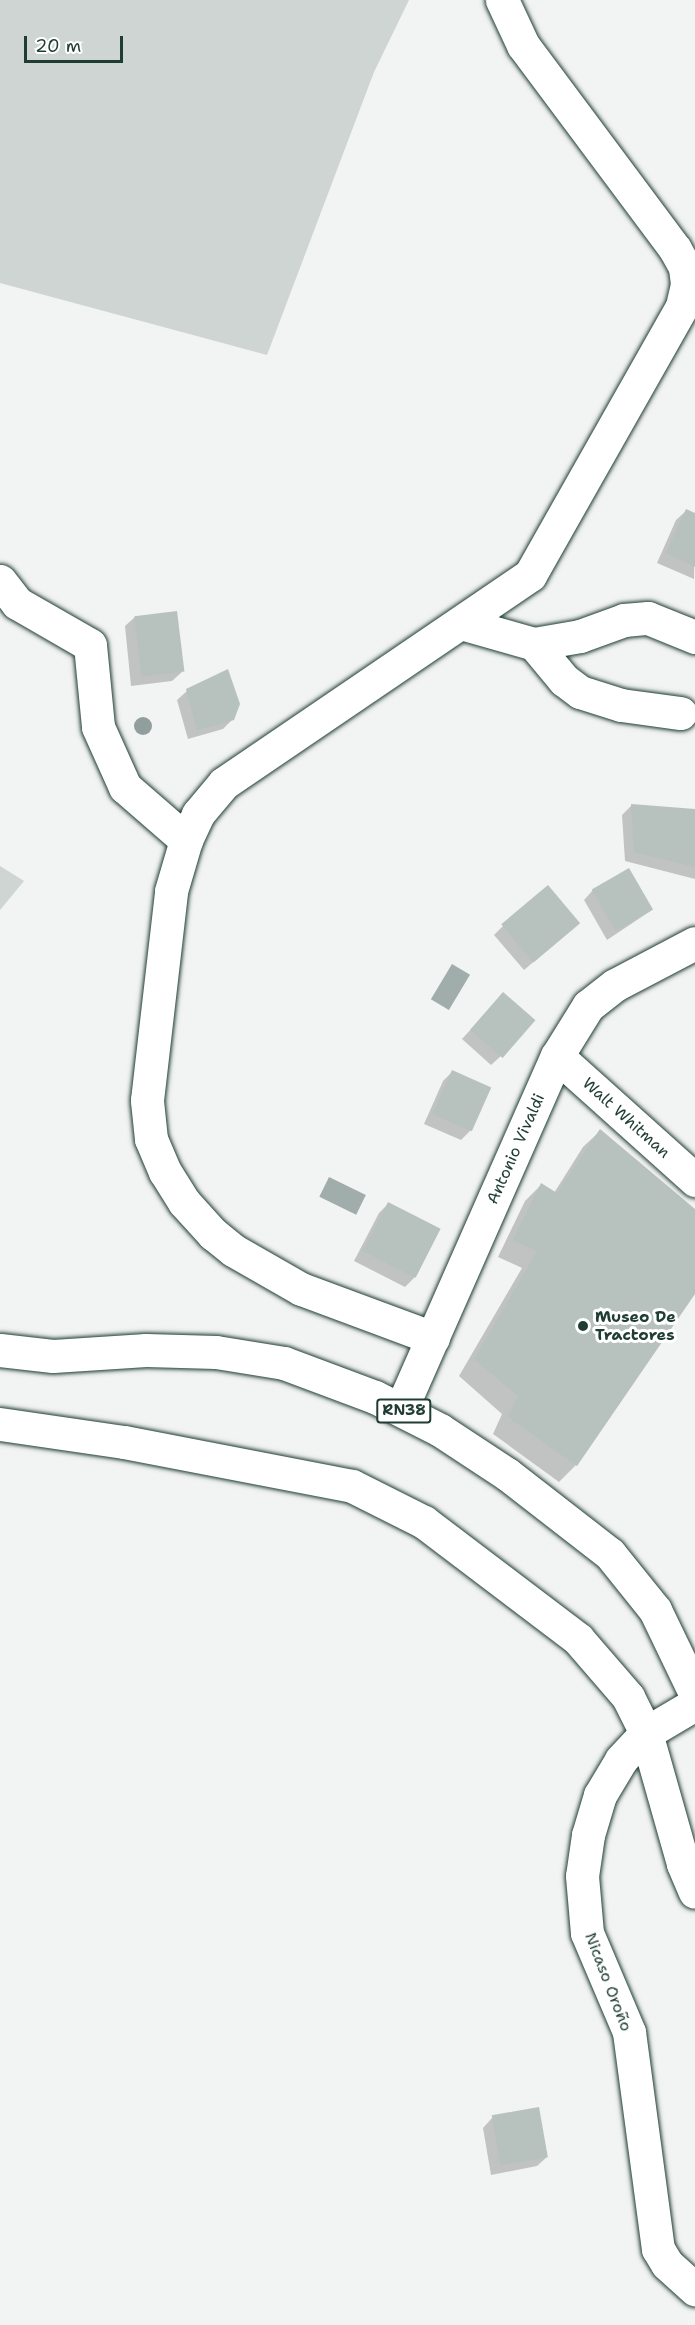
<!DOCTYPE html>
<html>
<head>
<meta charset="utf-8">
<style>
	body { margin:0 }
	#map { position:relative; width:695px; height:2325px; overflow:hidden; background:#f2f3f3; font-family:"Shantell Sans",sans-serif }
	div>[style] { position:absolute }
	.green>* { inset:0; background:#ced5d3 }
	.water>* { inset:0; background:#a1adaa; transform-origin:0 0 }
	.shadow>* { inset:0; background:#0003 }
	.building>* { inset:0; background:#b7c1bd; transform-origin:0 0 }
	.roads { filter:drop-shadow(0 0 2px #1f3d34) drop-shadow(0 0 2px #1f3d34) }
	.minor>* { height:33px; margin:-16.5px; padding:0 16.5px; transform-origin:16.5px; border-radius:16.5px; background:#fff }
	.major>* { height:33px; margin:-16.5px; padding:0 16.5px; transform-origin:16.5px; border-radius:16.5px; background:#fff }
	.trees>* { width:18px; height:18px; margin:-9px; border-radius:50%; background:#919f9c }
	.dots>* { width:16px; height:16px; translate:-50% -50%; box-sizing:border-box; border:3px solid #fff; border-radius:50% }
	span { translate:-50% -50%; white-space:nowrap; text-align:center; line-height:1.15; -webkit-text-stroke:6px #fff; paint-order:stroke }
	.shield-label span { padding:2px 4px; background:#fff; border:2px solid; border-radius:4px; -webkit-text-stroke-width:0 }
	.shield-label { font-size:15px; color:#1f3d34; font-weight:700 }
	.street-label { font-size:16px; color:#1f3d34 }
	.poi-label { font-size:16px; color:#1f3d34; font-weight:700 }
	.left { translate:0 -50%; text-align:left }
	.scale { position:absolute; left:24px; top:36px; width:99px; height:27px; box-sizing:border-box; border:3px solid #1f3d34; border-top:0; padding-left:8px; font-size:18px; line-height:21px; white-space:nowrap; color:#1f3d34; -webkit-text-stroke:4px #fff; paint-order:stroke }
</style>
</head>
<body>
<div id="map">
	<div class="green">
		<i style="clip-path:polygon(0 0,409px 0,374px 72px,267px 355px,0 283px)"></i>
		<i style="clip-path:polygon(0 866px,24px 881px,0 910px)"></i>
	</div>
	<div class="water">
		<i style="left:452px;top:964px;width:21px;height:41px;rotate:31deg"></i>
		<i style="left:329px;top:1177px;width:41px;height:22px;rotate:26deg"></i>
	</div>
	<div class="shadow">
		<i style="clip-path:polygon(686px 511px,695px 515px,694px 579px,657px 563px,676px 520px)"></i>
		<i style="clip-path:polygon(135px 617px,182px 672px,172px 681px,131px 686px,125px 626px)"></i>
		<i style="clip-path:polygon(187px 691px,233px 719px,223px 729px,188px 739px,177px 700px)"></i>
		<i style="clip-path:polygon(631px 806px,695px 811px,695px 879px,625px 861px,622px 815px)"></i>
		<i style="clip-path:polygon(593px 890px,652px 910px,607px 940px,584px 900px)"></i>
		<i style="clip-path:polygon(503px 926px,569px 932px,524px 970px,494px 935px)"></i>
		<i style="clip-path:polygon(494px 1004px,501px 1056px,491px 1065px,462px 1039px)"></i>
		<i style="clip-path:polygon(452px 1072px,470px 1131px,461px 1140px,424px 1124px,443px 1081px)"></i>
		<i style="clip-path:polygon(600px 1131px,695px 1211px,695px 1291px,576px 1465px,559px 1482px,493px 1434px,502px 1414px,459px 1376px,522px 1268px,498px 1257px,525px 1201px,541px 1185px,554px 1193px,583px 1147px)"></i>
		<i style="clip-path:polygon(388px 1204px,439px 1230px,414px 1278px,405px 1287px,354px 1261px,379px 1213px)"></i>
		<i style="clip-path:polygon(492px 2118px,547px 2157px,537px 2166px,491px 2175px,483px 2128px)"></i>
	</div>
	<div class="building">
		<i style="clip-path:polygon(686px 509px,695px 513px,695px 567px,666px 553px)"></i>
		<i style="left:177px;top:611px;width:61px;height:43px;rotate:83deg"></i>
		<i style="clip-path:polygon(228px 669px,240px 704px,234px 720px,197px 730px,186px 689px)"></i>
		<i style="clip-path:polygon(631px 804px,695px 809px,695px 867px,634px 852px)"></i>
		<i style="left:629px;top:868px;width:48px;height:43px;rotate:60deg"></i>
		<i style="left:548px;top:885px;width:50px;height:61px;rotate:50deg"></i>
		<i style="left:503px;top:992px;width:43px;height:50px;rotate:41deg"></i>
		<i style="left:452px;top:1070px;width:43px;height:48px;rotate:24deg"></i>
		<i style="clip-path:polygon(600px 1129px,695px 1209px,695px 1294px,577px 1466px,508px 1417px,518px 1396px,474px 1359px,537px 1251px,513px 1240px,541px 1183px,557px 1193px)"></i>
		<i style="left:388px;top:1202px;width:59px;height:55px;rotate:27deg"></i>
		<i style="left:539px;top:2107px;width:51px;height:48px;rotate:80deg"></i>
	</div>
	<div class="roads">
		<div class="minor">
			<i style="left:0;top:581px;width:28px;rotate:52deg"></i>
			<i style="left:17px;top:603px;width:84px;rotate:29.9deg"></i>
			<i style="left:90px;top:645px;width:82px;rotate:84.4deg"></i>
			<i style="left:98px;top:727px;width:66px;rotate:65.8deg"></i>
			<i style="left:125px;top:787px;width:81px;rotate:41deg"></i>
			<i style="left:464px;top:624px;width:73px;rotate:15.9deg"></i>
			<i style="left:534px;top:644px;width:47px;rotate:50.2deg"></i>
			<i style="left:564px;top:680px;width:20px;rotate:37deg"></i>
			<i style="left:580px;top:692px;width:43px;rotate:17.6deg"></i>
			<i style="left:621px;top:705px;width:60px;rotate:7.7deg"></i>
			<i style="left:534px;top:644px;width:47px;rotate:-9.9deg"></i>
			<i style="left:580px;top:636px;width:47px;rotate:-20deg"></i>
			<i style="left:624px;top:620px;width:24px;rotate:-5deg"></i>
			<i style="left:648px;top:618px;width:51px;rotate:22deg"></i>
			<i style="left:557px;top:1056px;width:186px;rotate:41.9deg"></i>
			<i style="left:433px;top:1338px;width:141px;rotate:-159.6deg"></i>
			<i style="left:301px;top:1289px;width:78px;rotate:-150.2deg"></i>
			<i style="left:233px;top:1250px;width:26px;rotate:-141deg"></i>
			<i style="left:213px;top:1234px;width:43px;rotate:-132.2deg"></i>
			<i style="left:184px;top:1202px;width:36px;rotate:-122deg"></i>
			<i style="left:165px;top:1172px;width:36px;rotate:-113deg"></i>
			<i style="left:151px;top:1139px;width:39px;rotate:-96deg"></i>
			<i style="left:147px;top:1100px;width:210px;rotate:-83.4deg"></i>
			<i style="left:171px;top:891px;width:53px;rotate:-73.6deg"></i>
			<i style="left:186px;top:840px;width:29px;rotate:-65deg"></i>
			<i style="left:198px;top:814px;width:40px;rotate:-50deg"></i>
			<i style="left:224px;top:783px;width:370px;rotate:-34.2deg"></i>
			<i style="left:530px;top:575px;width:309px;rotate:-60.5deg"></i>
			<i style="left:682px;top:306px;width:23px;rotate:-77deg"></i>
			<i style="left:687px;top:284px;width:17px;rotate:-97deg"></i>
			<i style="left:685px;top:267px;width:21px;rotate:-119deg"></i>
			<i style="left:675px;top:249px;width:254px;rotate:-126.7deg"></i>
			<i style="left:523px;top:45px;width:50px;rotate:-115deg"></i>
			<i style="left:401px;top:1409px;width:386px;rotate:-66.2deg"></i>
			<i style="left:557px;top:1056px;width:59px;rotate:-58.2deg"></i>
			<i style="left:588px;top:1006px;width:34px;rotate:-38deg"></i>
			<i style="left:615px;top:985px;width:90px;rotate:-27.7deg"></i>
			<i style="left:0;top:1424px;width:125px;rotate:8.3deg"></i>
			<i style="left:124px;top:1442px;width:232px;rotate:10.9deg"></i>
			<i style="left:352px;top:1486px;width:80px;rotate:26.6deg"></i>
			<i style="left:424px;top:1522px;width:193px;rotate:37.2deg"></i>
			<i style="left:578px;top:1639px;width:77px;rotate:49.2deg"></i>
			<i style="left:628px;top:1697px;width:40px;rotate:63.4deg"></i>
			<i style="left:646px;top:1733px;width:136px;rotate:74.2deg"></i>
			<i style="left:683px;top:1864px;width:30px;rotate:67deg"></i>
			<i style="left:695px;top:1704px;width:57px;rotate:149.4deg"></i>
			<i style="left:646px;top:1733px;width:37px;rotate:133deg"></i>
			<i style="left:621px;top:1760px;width:41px;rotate:121deg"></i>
			<i style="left:600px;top:1795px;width:42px;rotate:106.7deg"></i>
			<i style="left:588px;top:1835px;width:41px;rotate:98.3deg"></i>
			<i style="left:582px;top:1876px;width:57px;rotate:85deg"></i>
			<i style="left:587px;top:1933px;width:108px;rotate:67deg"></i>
			<i style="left:629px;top:2032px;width:219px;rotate:82.4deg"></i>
			<i style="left:658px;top:2249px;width:17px;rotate:59deg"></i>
			<i style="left:667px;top:2264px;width:38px;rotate:42deg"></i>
		</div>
		<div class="major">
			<i style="left:0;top:1350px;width:53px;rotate:6.5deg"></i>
			<i style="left:53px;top:1356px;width:93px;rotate:-3.7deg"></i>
			<i style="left:146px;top:1350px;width:70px;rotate:1.6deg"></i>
			<i style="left:216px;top:1352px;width:69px;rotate:9.2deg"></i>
			<i style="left:284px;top:1363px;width:97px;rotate:20.5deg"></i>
			<i style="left:375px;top:1397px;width:73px;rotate:26.9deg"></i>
			<i style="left:440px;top:1430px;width:80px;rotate:33.3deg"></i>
			<i style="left:507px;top:1474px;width:130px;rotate:37.8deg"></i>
			<i style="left:610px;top:1554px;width:72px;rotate:51.2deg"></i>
			<i style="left:655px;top:1610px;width:92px;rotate:64.3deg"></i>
		</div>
	</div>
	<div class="trees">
		<i style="left:143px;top:726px"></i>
	</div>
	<div class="dots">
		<i style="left:583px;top:1326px;background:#1f3d34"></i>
	</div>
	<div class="shield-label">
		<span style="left:404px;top:1411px">RN38</span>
	</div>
	<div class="street-label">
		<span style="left:626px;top:1118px;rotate:42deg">Walt Whitman</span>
		<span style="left:516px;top:1149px;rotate:-66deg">Antonio Vivaldi</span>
		<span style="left:608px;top:1982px;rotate:69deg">Nicaso Oroño</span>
	</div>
	<div class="poi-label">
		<span class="left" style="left:595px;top:1326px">Museo De<br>Tractores</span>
	</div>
	<div class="scale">20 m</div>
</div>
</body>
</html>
